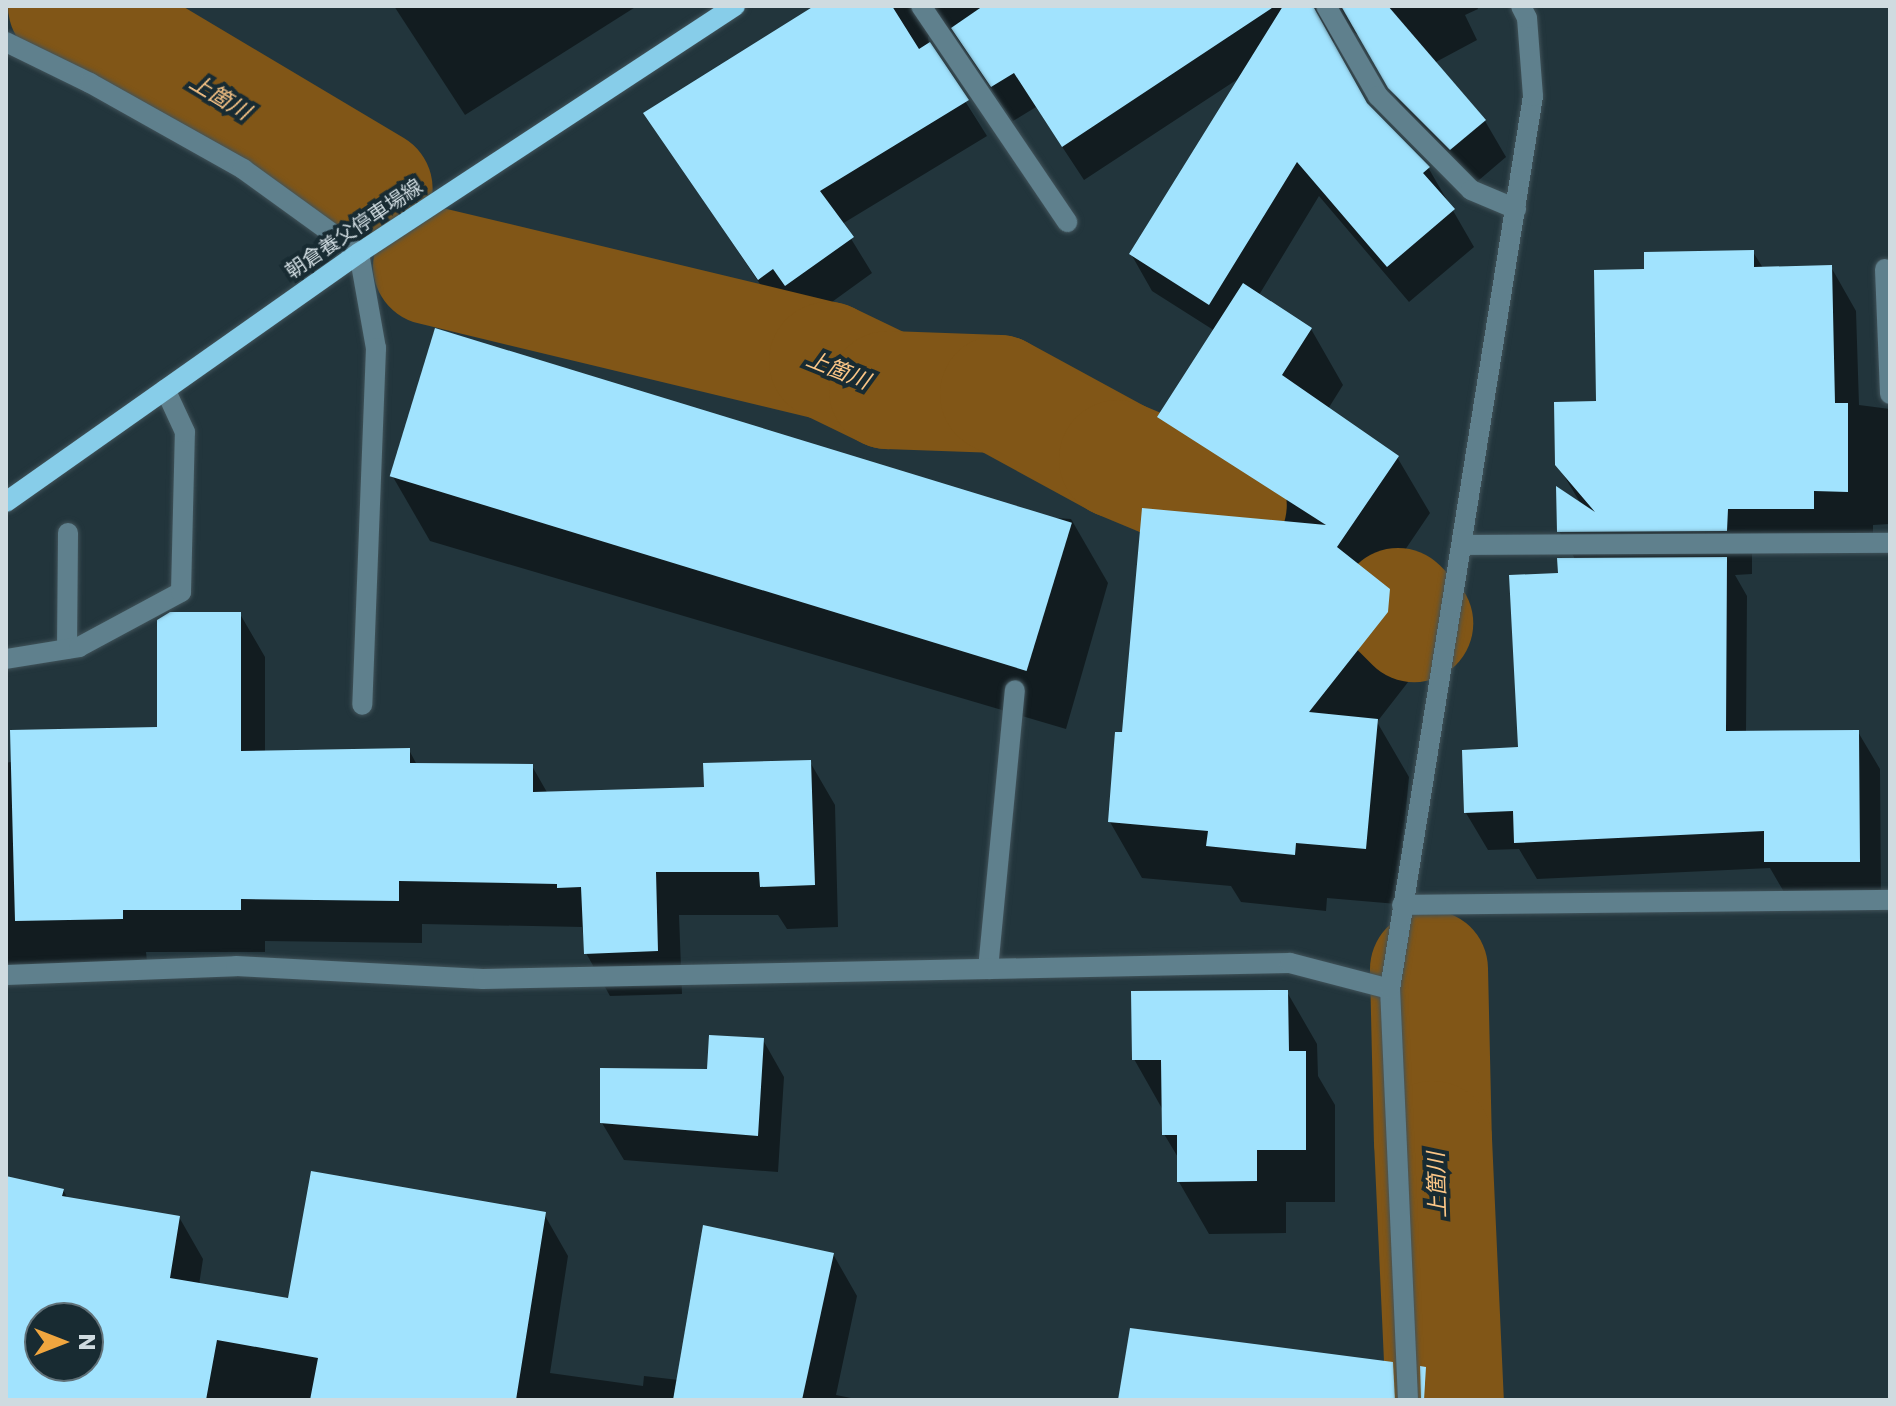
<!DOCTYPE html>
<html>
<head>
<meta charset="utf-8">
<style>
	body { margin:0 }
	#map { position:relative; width:1896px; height:1406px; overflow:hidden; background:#22353c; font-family:Poppins,"Noto Sans JP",sans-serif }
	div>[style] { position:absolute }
	.shadow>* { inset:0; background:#0007 }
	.river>* { height:118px; margin:-59px; padding:0 59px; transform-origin:59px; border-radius:59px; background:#815617 }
	.building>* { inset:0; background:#a1e3fe; transform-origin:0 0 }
	.roads { filter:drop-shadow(0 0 2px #41535a) drop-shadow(0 0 2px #41535a) }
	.minor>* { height:20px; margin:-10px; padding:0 10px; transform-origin:10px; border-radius:10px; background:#5f808d }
	.major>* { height:20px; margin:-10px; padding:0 10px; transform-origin:10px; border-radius:10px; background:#87cde9 }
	span { translate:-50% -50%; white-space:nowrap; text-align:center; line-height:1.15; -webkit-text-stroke:8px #182b32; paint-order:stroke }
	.street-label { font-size:20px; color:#cfdbe0 }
	.water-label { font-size:22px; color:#fbc687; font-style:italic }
	.frame { position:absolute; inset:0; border:8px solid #cfdbe0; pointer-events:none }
	.north { position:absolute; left:24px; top:1302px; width:80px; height:80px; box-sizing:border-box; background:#182b32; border:2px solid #617178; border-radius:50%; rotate:90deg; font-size:22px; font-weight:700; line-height:32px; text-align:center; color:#cfdbe0 }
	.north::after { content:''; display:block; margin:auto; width:28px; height:36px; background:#f0a63f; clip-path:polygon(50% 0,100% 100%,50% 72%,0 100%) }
</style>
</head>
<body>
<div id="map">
	<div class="shadow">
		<i style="clip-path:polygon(394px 6px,637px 6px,465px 115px)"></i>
		<i style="clip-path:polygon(818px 6px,1477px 6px,1478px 9px,1465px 15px,1477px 40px,1434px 63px,1485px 121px,1506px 157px,1472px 186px,1412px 125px,1360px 36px,1347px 29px,1336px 36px,1333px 44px,1368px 106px,1429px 169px,1474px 247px,1409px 302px,1319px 196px,1259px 295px,1311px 329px,1343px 385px,1328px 409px,1397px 457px,1430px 513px,1382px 584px,1388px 590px,1421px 647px,1419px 668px,1377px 722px,1409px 777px,1397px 904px,1327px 898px,1326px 911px,1241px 902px,1231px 886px,1142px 878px,1110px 822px,1124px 734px,1267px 522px,1192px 473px,1159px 417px,1215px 331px,1152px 291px,1131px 254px,1241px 77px,1084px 180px,1036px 107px,1013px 121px,954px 34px,948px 29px,935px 30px,928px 37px,929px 44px,987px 136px,842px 224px,872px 273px,807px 320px,795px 303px,780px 314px,646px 114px)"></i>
		<i style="clip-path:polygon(1753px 252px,1763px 268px,1831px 267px,1856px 311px,1859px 405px,1890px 409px,1890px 524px,1873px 525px,1873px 535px,1752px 553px,1752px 574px,1735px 575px,1747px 596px,1746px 733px,1858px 732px,1880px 769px,1881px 898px,1788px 899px,1770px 868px,1537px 879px,1519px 849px,1488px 850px,1466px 813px,1520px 749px,1560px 575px,1575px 559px,1559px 531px,1581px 504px,1557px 464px,1598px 403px,1646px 271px)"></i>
		<i style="clip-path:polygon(393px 477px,1071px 519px,1108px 583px,1066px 729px,430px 541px)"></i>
		<i style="clip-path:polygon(240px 614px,265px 657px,265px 752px,409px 750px,417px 765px,532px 766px,548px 794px,706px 789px,810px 762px,835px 805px,838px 927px,787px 929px,778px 915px,679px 915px,682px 994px,610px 996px,586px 953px,582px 927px,422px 924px,422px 943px,265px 941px,265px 952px,146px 952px,147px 961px,6px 966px,6px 763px,159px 729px)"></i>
		<i style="clip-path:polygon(1287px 992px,1317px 1044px,1318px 1076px,1335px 1105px,1335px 1202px,1286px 1202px,1286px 1233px,1209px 1234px,1179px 1182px,1179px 1159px,1164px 1134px,1164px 1112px,1134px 1059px)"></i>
		<i style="clip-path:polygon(763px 1040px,784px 1077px,778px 1172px,624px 1160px,602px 1123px,709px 1071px)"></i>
		<i style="clip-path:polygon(evenodd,6px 1178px,63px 1190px,68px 1199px,179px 1217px,203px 1259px,199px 1285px,290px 1300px,544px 1214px,568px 1256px,550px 1373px,643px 1386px,644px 1376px,679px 1380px,833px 1254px,857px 1296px,836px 1395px,861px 1400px,6px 1400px,6px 1178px,40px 1318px,88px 1318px,88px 1366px,40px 1366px,40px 1318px)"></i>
	</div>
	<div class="river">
		<i style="left:67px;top:6px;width:357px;rotate:30.8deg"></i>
		<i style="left:432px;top:266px;width:407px;rotate:13.5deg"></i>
		<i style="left:828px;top:361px;width:67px;rotate:25.8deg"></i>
		<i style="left:888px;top:390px;width:111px;rotate:2.1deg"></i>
		<i style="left:999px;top:394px;width:136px;rotate:28.6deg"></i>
		<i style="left:1118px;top:459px;width:119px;rotate:22.7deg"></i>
		<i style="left:1398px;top:607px;width:23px;rotate:45deg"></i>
		<i style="left:1429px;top:969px;width:171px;rotate:88.7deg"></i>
		<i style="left:1433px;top:1140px;width:260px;rotate:87.4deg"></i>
	</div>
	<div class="building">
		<i style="clip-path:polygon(814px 6px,892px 6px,919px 49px,930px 42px,969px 100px,820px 191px,854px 237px,785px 286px,773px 269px,758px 280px,643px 113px)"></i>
		<i style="clip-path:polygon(983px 6px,1275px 6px,1062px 147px,1014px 73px,991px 87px,951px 28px)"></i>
		<i style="clip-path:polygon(1283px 6px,1313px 6px,1367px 103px,1430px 167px,1423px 173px,1455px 209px,1387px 267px,1297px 162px,1209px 305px,1129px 254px)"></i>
		<i style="clip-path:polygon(1341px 6px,1388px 6px,1486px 120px,1450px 150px,1388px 88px)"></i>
		<i style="clip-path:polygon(1754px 250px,1754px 267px,1832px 265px,1835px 403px,1848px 403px,1848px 492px,1814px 491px,1814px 509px,1728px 509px,1727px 531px,1557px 532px,1556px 486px,1595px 512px,1555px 465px,1554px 402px,1596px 401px,1594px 270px,1644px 269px,1644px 252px)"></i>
		<i style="clip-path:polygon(1243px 283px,1312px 328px,1282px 375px,1399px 456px,1337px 547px,1390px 589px,1388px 612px,1309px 712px,1378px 719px,1366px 849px,1296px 843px,1295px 855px,1206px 846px,1208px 831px,1108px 822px,1115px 732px,1122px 732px,1142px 508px,1326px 525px,1157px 417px)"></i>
		<i style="left:435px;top:328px;width:666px;height:155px;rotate:17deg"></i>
		<i style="clip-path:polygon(1727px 557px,1726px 731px,1859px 730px,1860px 862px,1764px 862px,1764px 831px,1514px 843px,1513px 811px,1464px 813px,1462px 750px,1518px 747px,1509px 575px,1558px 573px,1557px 558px)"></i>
		<i style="clip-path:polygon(170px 612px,241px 612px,241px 751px,410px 748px,410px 763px,533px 764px,533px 792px,704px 787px,703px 763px,811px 760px,815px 885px,760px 887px,759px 872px,656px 872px,658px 951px,584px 954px,581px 887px,557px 888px,557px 884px,399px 881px,399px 901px,241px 899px,241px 910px,123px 910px,123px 919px,15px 921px,10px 730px,157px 727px,157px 620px)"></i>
		<i style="clip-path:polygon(1288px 990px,1289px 1051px,1306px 1051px,1306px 1150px,1257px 1150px,1257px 1181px,1177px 1182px,1177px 1135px,1162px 1135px,1161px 1060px,1132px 1060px,1131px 991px)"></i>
		<i style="clip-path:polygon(709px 1035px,764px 1038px,758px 1136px,600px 1123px,600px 1068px,707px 1069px)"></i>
		<i style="clip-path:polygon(evenodd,311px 1171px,546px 1212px,516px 1400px,310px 1400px,318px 1358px,217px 1340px,206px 1400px,6px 1400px,6px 1176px,64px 1189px,62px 1196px,180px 1216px,170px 1278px,288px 1298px,311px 1171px,40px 1318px,88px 1318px,88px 1366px,40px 1366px,40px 1318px)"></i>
		<i style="clip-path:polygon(703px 1225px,834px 1253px,802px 1400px,673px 1400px)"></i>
		<i style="clip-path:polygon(1130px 1328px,1393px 1362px,1395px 1400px,1118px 1400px)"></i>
		<i style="clip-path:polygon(1420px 1366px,1426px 1367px,1424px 1400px,1421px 1400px)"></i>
	</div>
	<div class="roads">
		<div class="minor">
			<i style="left:921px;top:6px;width:261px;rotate:55.9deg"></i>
			<i style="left:1326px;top:6px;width:104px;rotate:60deg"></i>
			<i style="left:1378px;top:96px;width:132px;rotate:45.3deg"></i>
			<i style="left:1471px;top:190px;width:49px;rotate:22.9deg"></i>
			<i style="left:6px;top:42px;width:93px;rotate:26deg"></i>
			<i style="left:90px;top:83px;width:176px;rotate:29.3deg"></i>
			<i style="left:243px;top:169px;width:143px;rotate:35.9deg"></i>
			<i style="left:359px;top:253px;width:97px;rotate:79.9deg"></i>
			<i style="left:376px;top:348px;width:357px;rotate:92.2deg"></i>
			<i style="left:1885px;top:269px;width:125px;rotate:87.7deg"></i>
			<i style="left:1462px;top:545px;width:428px;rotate:-0.3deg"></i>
			<i style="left:67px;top:649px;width:116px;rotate:-89.5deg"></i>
			<i style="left:6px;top:659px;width:74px;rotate:-9.3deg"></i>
			<i style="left:79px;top:647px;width:116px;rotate:-28.3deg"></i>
			<i style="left:181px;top:592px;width:160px;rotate:-88.6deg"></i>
			<i style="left:185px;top:432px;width:47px;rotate:-114.9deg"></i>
			<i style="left:1402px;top:905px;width:488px;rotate:-0.6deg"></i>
			<i style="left:988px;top:969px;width:280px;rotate:-84.5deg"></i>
			<i style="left:6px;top:975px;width:230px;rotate:-2.2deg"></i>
			<i style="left:236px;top:966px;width:247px;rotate:3deg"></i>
			<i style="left:483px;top:979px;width:807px;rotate:-1.14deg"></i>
			<i style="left:1290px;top:963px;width:103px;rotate:14.6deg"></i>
			<i style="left:1408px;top:1400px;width:411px;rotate:-92.5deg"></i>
			<i style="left:1390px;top:989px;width:904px;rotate:-80.9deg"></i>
			<i style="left:1533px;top:96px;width:78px;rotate:-94.4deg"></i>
			<i style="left:1527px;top:18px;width:13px;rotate:-117deg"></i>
		</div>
		<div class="major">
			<i style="left:6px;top:502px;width:432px;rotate:-35.2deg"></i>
			<i style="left:359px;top:253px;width:450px;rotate:-33.3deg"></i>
		</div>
	</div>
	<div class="street-label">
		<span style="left:354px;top:229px;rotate:-34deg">朝倉養父停車場線</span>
	</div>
	<div class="water-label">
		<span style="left:220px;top:97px;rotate:31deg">上箇川</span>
		<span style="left:838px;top:370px;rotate:22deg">上箇川</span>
		<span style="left:1437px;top:1185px;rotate:-92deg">上箇川</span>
	</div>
	<div class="frame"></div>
	<div class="north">N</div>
</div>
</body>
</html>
